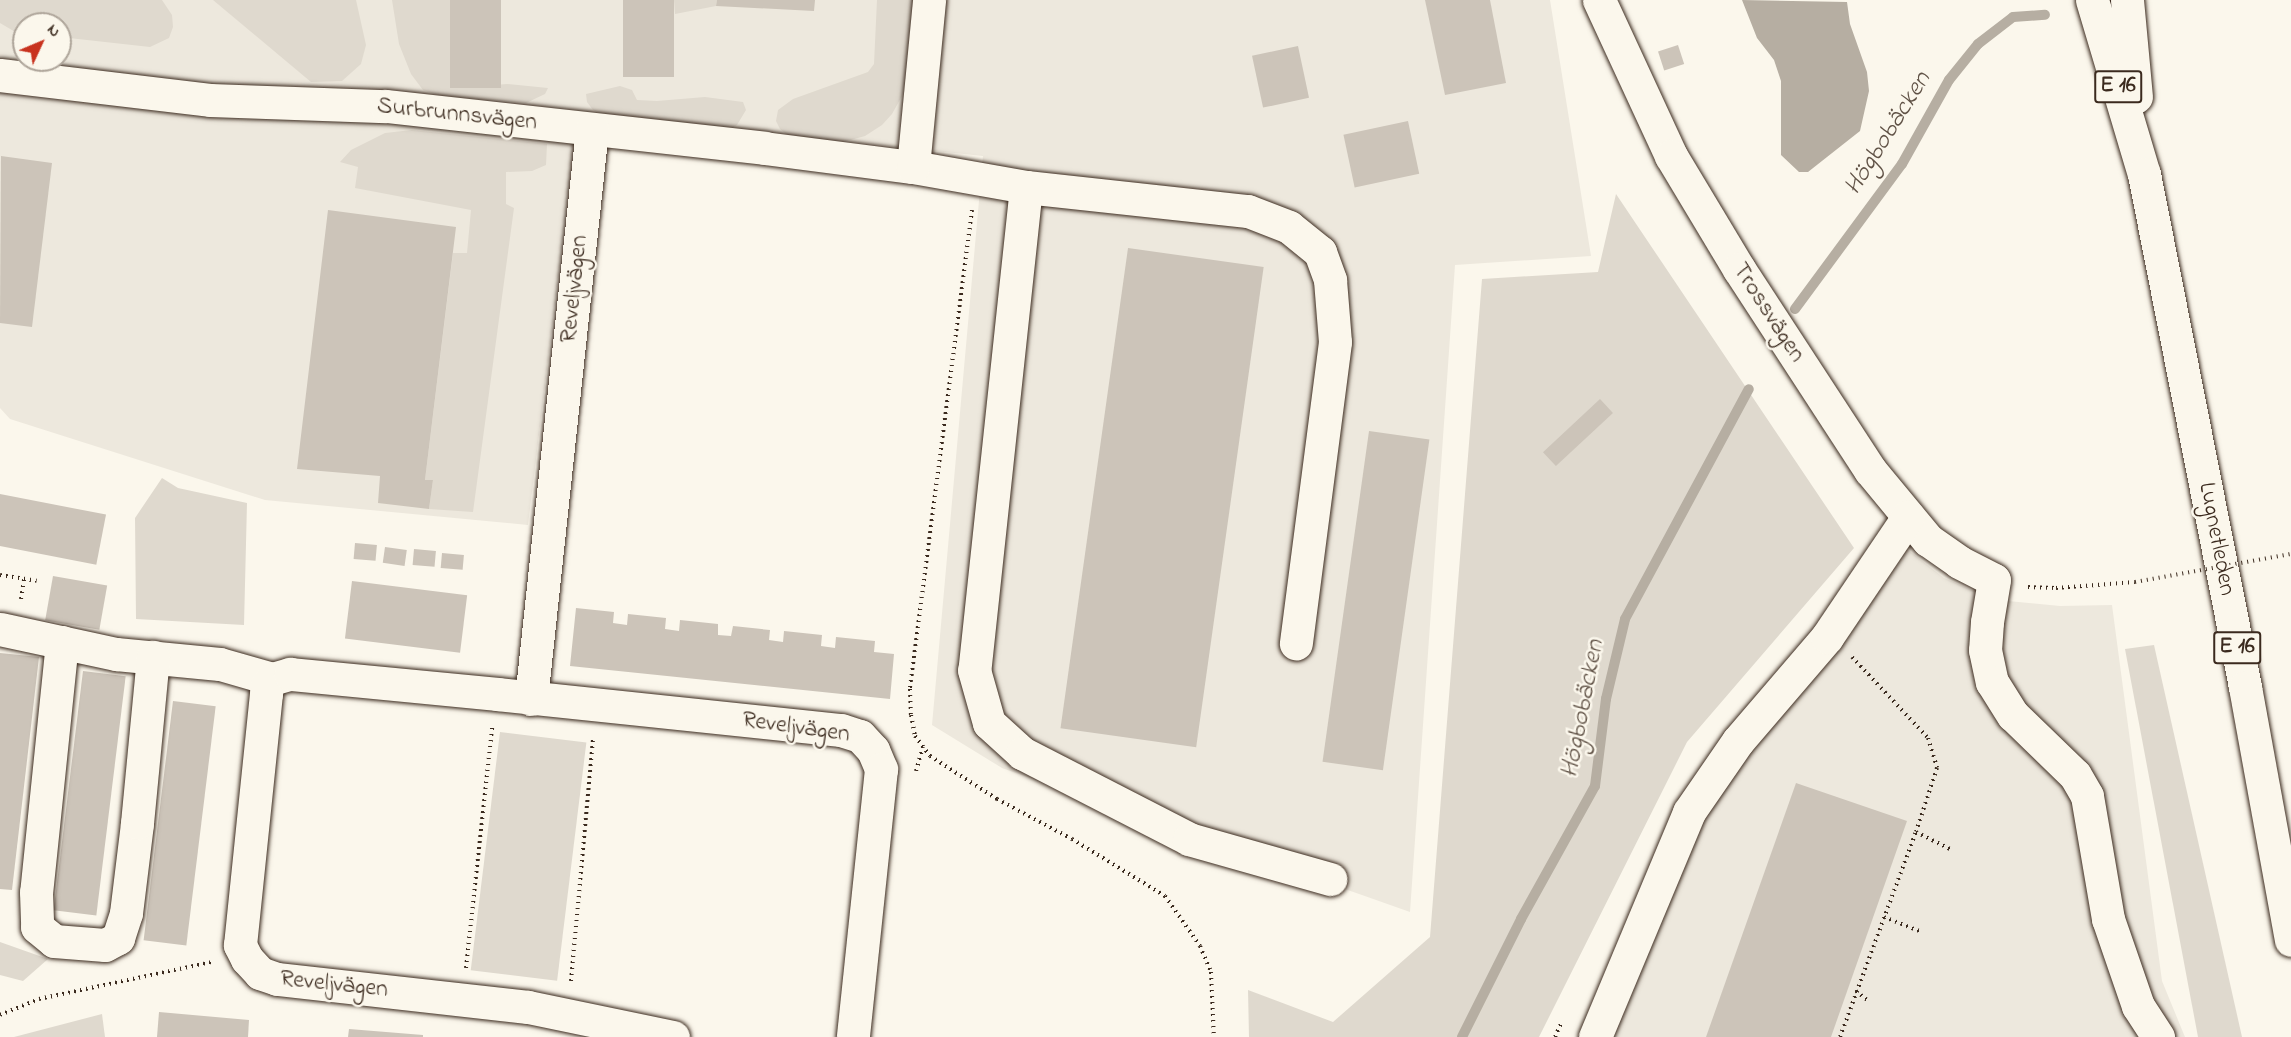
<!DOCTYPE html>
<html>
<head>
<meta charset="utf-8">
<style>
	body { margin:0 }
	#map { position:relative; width:2291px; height:1037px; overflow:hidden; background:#fbf7ec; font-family:"Indie Flower",sans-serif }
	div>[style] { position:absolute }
	.built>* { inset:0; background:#ede8dd }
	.green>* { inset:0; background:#dfd9ce; transform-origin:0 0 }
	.water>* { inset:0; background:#b6aea2 }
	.stream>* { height:10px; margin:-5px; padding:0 5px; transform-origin:5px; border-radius:5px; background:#b6aea2 }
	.building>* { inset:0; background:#ccc4b9; transform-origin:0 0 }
	.path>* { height:4px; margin-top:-2px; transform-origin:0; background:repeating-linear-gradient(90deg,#3b2a1e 0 1.5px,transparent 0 6px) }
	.roads { filter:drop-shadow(0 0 2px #3b2a1e) drop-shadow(0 0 2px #3b2a1e) }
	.minor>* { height:33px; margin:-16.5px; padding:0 16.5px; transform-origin:16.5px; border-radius:16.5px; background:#fbf7ec }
	.highway>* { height:33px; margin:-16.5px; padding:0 16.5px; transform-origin:16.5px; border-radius:16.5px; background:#fbf7ec }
	.path-bridge>* { height:4px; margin-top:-2px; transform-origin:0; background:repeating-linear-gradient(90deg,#3b2a1e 0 1.5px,transparent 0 6px) }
	span { translate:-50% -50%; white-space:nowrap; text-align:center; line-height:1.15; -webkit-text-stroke:5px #fbf7ec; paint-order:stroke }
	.shield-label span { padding:2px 4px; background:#fbf7ec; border:2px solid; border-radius:4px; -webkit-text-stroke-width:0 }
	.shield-label { font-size:22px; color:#3b2a1e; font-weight:700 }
	.street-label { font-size:24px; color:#3b2a1e }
	.water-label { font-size:26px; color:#605246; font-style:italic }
	.north { position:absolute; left:12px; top:12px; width:60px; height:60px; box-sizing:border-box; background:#fbf7ec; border:2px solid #aea59a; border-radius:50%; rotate:46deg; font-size:16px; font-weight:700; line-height:24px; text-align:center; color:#3b2a1e }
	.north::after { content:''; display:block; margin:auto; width:21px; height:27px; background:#c8321e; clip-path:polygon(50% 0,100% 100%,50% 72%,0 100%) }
</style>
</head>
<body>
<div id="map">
	<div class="built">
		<i style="clip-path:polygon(evenodd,0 0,1550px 0,1591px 256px,1455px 265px,1410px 912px,1002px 768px,932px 725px,983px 156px,578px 113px,528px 525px,265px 500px,10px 419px,0 408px,0 0,24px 24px,60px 24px,60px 60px,24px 60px,24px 24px)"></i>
		<i style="clip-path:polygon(1890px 536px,1944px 578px,1983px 595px,2008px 601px,2060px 606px,2112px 605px,2162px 981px,2185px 1037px,1585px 1037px,1681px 814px)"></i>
	</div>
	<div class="green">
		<i style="clip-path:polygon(0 0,162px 0,172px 15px,173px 27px,169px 38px,150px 47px,60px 37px,60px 24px,24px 24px,24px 34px,17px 33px,0 23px)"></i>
		<i style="clip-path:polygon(213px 0,356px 0,366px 45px,361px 64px,342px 81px,311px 82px)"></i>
		<i style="clip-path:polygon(392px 0,450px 0,457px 88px,507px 84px,548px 88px,545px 94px,526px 103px,441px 96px,423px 90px,411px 74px,399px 44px)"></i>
		<i style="clip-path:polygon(674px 0,717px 0,716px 6px,675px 14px)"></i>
		<i style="clip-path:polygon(877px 0,915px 0,911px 60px,902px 96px,892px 114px,882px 125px,865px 136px,843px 142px,790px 137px,780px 129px,776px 121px,778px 110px,793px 99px,868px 72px,874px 64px)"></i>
		<i style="clip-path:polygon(620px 86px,632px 90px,637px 100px,657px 101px,705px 97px,743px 102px,746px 110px,737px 125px,728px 130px,607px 116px,593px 110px,587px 102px,586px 94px)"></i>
		<i style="clip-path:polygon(412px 130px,547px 144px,546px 165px,532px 171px,506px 172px,506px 204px,514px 208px,473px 512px,429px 509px,433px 480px,425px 480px,453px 253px,467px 253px,471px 210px,355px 188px,358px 167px,340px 162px,351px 150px,385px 133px)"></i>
		<i style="clip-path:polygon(1616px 194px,1854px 548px,1687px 742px,1539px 1037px,1249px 1037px,1248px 990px,1333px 1022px,1430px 937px,1482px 279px,1598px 272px)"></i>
		<i style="clip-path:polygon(162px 478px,178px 488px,247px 503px,244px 625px,136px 619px,135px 518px)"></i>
		<i style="clip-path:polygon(2154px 645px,2242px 1037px,2198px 1037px,2125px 649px)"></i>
		<i style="left:500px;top:732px;width:87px;height:240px;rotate:7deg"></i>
		<i style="clip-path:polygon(0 942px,48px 959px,23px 981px,0 975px)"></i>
		<i style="clip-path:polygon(102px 1014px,105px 1037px,14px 1037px)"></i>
	</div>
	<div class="water">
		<i style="clip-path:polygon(1742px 0,1847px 2px,1850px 24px,1867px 72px,1869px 91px,1860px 131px,1808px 172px,1799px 172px,1781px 155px,1781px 81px,1774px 60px,1757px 38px)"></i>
	</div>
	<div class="stream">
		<i style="left:1795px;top:309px;width:180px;rotate:-53.6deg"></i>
		<i style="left:1902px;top:164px;width:96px;rotate:-60.8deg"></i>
		<i style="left:1949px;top:80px;width:46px;rotate:-51.1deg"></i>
		<i style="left:1978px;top:44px;width:44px;rotate:-37.6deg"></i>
		<i style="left:2013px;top:17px;width:32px;rotate:-4deg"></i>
		<i style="left:1462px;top:1037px;width:132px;rotate:-63.4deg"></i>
		<i style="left:1521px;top:919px;width:152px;rotate:-60.9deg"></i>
		<i style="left:1595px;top:786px;width:88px;rotate:-82.8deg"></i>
		<i style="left:1606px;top:699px;width:82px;rotate:-76.6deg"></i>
		<i style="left:1625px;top:619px;width:261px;rotate:-61.7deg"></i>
	</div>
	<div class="building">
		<i style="left:450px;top:0;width:51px;height:88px"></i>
		<i style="left:623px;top:0;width:51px;height:77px"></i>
		<i style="clip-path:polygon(717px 0,815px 0,814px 11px,716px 6px)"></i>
		<i style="clip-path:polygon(1425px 0,1490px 0,1506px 83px,1445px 95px)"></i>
		<i style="left:1678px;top:45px;width:20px;height:21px;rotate:72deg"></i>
		<i style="left:1298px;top:46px;width:53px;height:47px;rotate:78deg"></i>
		<i style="left:1408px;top:121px;width:54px;height:66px;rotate:78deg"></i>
		<i style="clip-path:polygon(1px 156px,52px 163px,32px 327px,0 323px)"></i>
		<i style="clip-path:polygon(328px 210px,456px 227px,425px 480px,433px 480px,429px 509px,378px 503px,380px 476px,297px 469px)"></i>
		<i style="left:1128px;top:248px;width:137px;height:485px;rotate:8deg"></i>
		<i style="left:1600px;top:399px;width:19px;height:78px;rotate:47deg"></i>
		<i style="left:1369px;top:431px;width:61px;height:334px;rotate:8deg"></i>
		<i style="left:0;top:494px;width:108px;height:51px;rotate:11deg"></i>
		<i style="left:355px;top:543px;width:22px;height:16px;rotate:5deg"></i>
		<i style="left:385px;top:547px;width:22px;height:16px;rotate:8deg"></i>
		<i style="left:414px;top:549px;width:22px;height:16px;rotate:5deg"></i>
		<i style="left:442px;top:553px;width:22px;height:15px;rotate:5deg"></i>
		<i style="left:53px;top:576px;width:55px;height:45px;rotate:10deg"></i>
		<i style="left:352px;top:581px;width:116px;height:58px;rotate:7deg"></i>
		<i style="clip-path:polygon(576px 608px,614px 612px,613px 623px,627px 625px,628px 614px,666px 618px,665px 629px,679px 631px,680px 620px,718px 624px,718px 635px,731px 636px,733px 626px,770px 630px,769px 640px,783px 642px,784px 631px,822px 635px,821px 646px,835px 648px,836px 637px,875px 641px,874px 652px,894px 654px,890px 699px,570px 666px)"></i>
		<i style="clip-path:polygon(0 653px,39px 657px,12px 890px,0 889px)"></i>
		<i style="left:83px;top:671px;width:43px;height:241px;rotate:7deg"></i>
		<i style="left:173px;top:701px;width:43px;height:241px;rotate:7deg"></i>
		<i style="clip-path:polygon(1796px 783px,1907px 821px,1831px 1037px,1706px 1037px)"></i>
		<i style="clip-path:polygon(159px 1012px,249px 1020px,248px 1037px,157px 1037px)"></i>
		<i style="clip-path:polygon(349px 1029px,423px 1035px,423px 1037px,348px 1037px)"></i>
	</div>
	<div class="path">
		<i style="left:972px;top:210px;width:483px;rotate:97.4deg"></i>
		<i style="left:910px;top:689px;width:26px;rotate:88deg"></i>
		<i style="left:911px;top:715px;width:21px;rotate:79deg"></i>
		<i style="left:915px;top:736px;width:25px;rotate:53deg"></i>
		<i style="left:930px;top:756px;width:80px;rotate:32.7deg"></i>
		<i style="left:997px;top:799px;width:85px;rotate:28.1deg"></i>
		<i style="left:1072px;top:839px;width:109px;rotate:31.5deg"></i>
		<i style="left:1165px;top:896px;width:61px;rotate:55deg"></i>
		<i style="left:1200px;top:946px;width:28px;rotate:67deg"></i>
		<i style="left:1211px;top:972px;width:65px;rotate:87.4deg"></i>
		<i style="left:0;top:575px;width:37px;rotate:9deg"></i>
		<i style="left:2028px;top:587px;width:28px;rotate:2deg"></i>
		<i style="left:2056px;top:588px;width:79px;rotate:-4.3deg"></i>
		<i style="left:21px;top:599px;width:20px;rotate:-81deg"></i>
		<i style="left:1852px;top:657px;width:111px;rotate:46.8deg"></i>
		<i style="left:1928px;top:738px;width:31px;rotate:73deg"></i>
		<i style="left:1937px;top:768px;width:67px;rotate:108.2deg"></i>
		<i style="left:1916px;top:832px;width:40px;rotate:26.6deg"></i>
		<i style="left:916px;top:771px;width:25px;rotate:-74deg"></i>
		<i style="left:1884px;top:917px;width:41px;rotate:21.5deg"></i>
		<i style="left:466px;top:968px;width:242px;rotate:-83.8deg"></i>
		<i style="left:571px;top:981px;width:244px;rotate:-84.8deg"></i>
		<i style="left:1856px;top:991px;width:14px;rotate:39deg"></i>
		<i style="left:0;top:1015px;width:42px;rotate:-22.3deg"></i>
		<i style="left:39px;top:999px;width:176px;rotate:-12.1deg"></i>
		<i style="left:1555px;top:1037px;width:17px;rotate:-66deg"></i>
		<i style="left:1840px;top:1037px;width:219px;rotate:-69.7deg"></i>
	</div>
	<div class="roads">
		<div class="minor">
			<i style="left:1599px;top:0;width:172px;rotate:65.2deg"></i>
			<i style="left:1671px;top:156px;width:132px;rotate:59deg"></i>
			<i style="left:1739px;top:269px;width:240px;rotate:56.9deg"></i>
			<i style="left:1870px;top:470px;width:91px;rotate:50.4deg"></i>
			<i style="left:1928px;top:540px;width:38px;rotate:35deg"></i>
			<i style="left:1959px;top:562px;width:39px;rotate:27deg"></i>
			<i style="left:1994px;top:580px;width:43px;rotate:99.5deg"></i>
			<i style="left:1987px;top:622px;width:28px;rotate:94deg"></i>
			<i style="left:1985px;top:650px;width:33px;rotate:78deg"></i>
			<i style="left:1992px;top:682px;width:39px;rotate:58deg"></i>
			<i style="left:2013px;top:715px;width:86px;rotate:44.1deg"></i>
			<i style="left:2075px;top:775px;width:24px;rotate:60deg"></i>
			<i style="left:2087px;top:796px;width:125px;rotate:80.3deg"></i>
			<i style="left:2108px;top:919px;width:92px;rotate:71deg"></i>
			<i style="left:2138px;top:1006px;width:37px;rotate:57deg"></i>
			<i style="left:0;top:75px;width:211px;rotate:6.8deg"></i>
			<i style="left:210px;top:100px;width:176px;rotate:2deg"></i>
			<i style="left:386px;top:106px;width:380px;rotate:6.3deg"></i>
			<i style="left:764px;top:148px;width:150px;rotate:7.3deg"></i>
			<i style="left:913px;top:167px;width:115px;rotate:10deg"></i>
			<i style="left:1026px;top:187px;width:223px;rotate:6.2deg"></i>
			<i style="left:1248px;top:211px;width:44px;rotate:21.3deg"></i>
			<i style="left:1289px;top:227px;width:40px;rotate:39deg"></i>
			<i style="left:1320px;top:252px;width:30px;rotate:70deg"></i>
			<i style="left:1330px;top:280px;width:62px;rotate:85.4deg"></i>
			<i style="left:1335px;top:342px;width:304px;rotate:97.4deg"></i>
			<i style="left:913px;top:167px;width:168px;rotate:-84.5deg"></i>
			<i style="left:1026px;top:187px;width:486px;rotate:96.1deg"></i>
			<i style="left:974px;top:670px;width:55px;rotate:74.2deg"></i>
			<i style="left:989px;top:723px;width:45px;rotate:42.3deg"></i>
			<i style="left:1022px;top:753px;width:188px;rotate:27.2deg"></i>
			<i style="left:1189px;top:839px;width:147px;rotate:15.8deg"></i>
			<i style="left:0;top:629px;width:119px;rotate:12.2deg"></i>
			<i style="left:116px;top:654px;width:104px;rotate:5.5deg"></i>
			<i style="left:220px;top:664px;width:54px;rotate:16.1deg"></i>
			<i style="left:62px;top:642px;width:251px;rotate:95.9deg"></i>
			<i style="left:36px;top:892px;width:35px;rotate:88deg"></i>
			<i style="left:37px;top:927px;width:22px;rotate:39deg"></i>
			<i style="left:54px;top:941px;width:51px;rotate:4.5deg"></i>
			<i style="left:105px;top:945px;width:15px;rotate:-28deg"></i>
			<i style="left:118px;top:938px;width:26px;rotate:-72deg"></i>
			<i style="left:126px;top:913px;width:91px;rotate:-83deg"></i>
			<i style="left:137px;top:823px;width:167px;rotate:-84.5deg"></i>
			<i style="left:531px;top:699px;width:573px;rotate:-83.89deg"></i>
			<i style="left:673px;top:1037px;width:148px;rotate:-168.3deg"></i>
			<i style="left:528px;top:1007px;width:253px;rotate:-173.6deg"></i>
			<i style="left:277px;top:979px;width:18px;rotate:-161deg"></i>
			<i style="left:260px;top:973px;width:19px;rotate:-133deg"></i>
			<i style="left:247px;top:959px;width:16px;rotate:-117deg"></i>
			<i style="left:240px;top:945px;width:252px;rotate:-84.1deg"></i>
			<i style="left:266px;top:694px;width:9px;rotate:-84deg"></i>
			<i style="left:267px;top:685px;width:8px;rotate:-50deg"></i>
			<i style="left:272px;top:679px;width:19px;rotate:-16deg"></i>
			<i style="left:290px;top:674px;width:208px;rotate:5.5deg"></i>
			<i style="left:497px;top:694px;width:346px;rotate:6deg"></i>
			<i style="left:841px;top:730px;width:20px;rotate:18deg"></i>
			<i style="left:860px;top:736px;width:19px;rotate:47deg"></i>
			<i style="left:873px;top:750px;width:21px;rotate:67deg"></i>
			<i style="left:881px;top:769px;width:269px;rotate:96deg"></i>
			<i style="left:1595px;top:1037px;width:244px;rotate:-67.3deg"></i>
			<i style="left:1689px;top:812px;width:86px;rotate:-55.4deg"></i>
			<i style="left:1738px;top:741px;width:137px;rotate:-49.4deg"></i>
			<i style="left:1827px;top:637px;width:145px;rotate:-56deg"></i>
		</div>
		<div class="highway">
			<i style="left:2092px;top:0;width:182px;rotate:73.4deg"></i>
			<i style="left:2144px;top:174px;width:523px;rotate:78.86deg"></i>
			<i style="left:2245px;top:687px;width:257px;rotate:79.7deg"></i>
			<i style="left:2127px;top:0;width:97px;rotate:84.7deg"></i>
		</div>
	</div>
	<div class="path-bridge">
		<i style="left:2135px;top:582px;width:158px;rotate:-10.2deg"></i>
	</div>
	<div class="shield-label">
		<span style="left:2118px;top:87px">E 16</span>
		<span style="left:2237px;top:648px">E 16</span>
	</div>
	<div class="street-label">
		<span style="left:457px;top:115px;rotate:6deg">Surbrunnsvägen</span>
		<span style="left:575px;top:289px;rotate:-84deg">Reveljvägen</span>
		<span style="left:1768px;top:313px;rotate:57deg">Trossvägen</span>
		<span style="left:2216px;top:539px;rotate:79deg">Lugnetleden</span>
		<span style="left:796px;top:728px;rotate:8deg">Reveljvägen</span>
		<span style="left:334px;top:985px;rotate:6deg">Reveljvägen</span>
	</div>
	<div class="water-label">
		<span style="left:1889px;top:134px;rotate:-58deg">Högbobäcken</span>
		<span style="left:1584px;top:709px;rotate:-79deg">Högbobäcken</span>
	</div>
	<div class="north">N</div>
</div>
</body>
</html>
